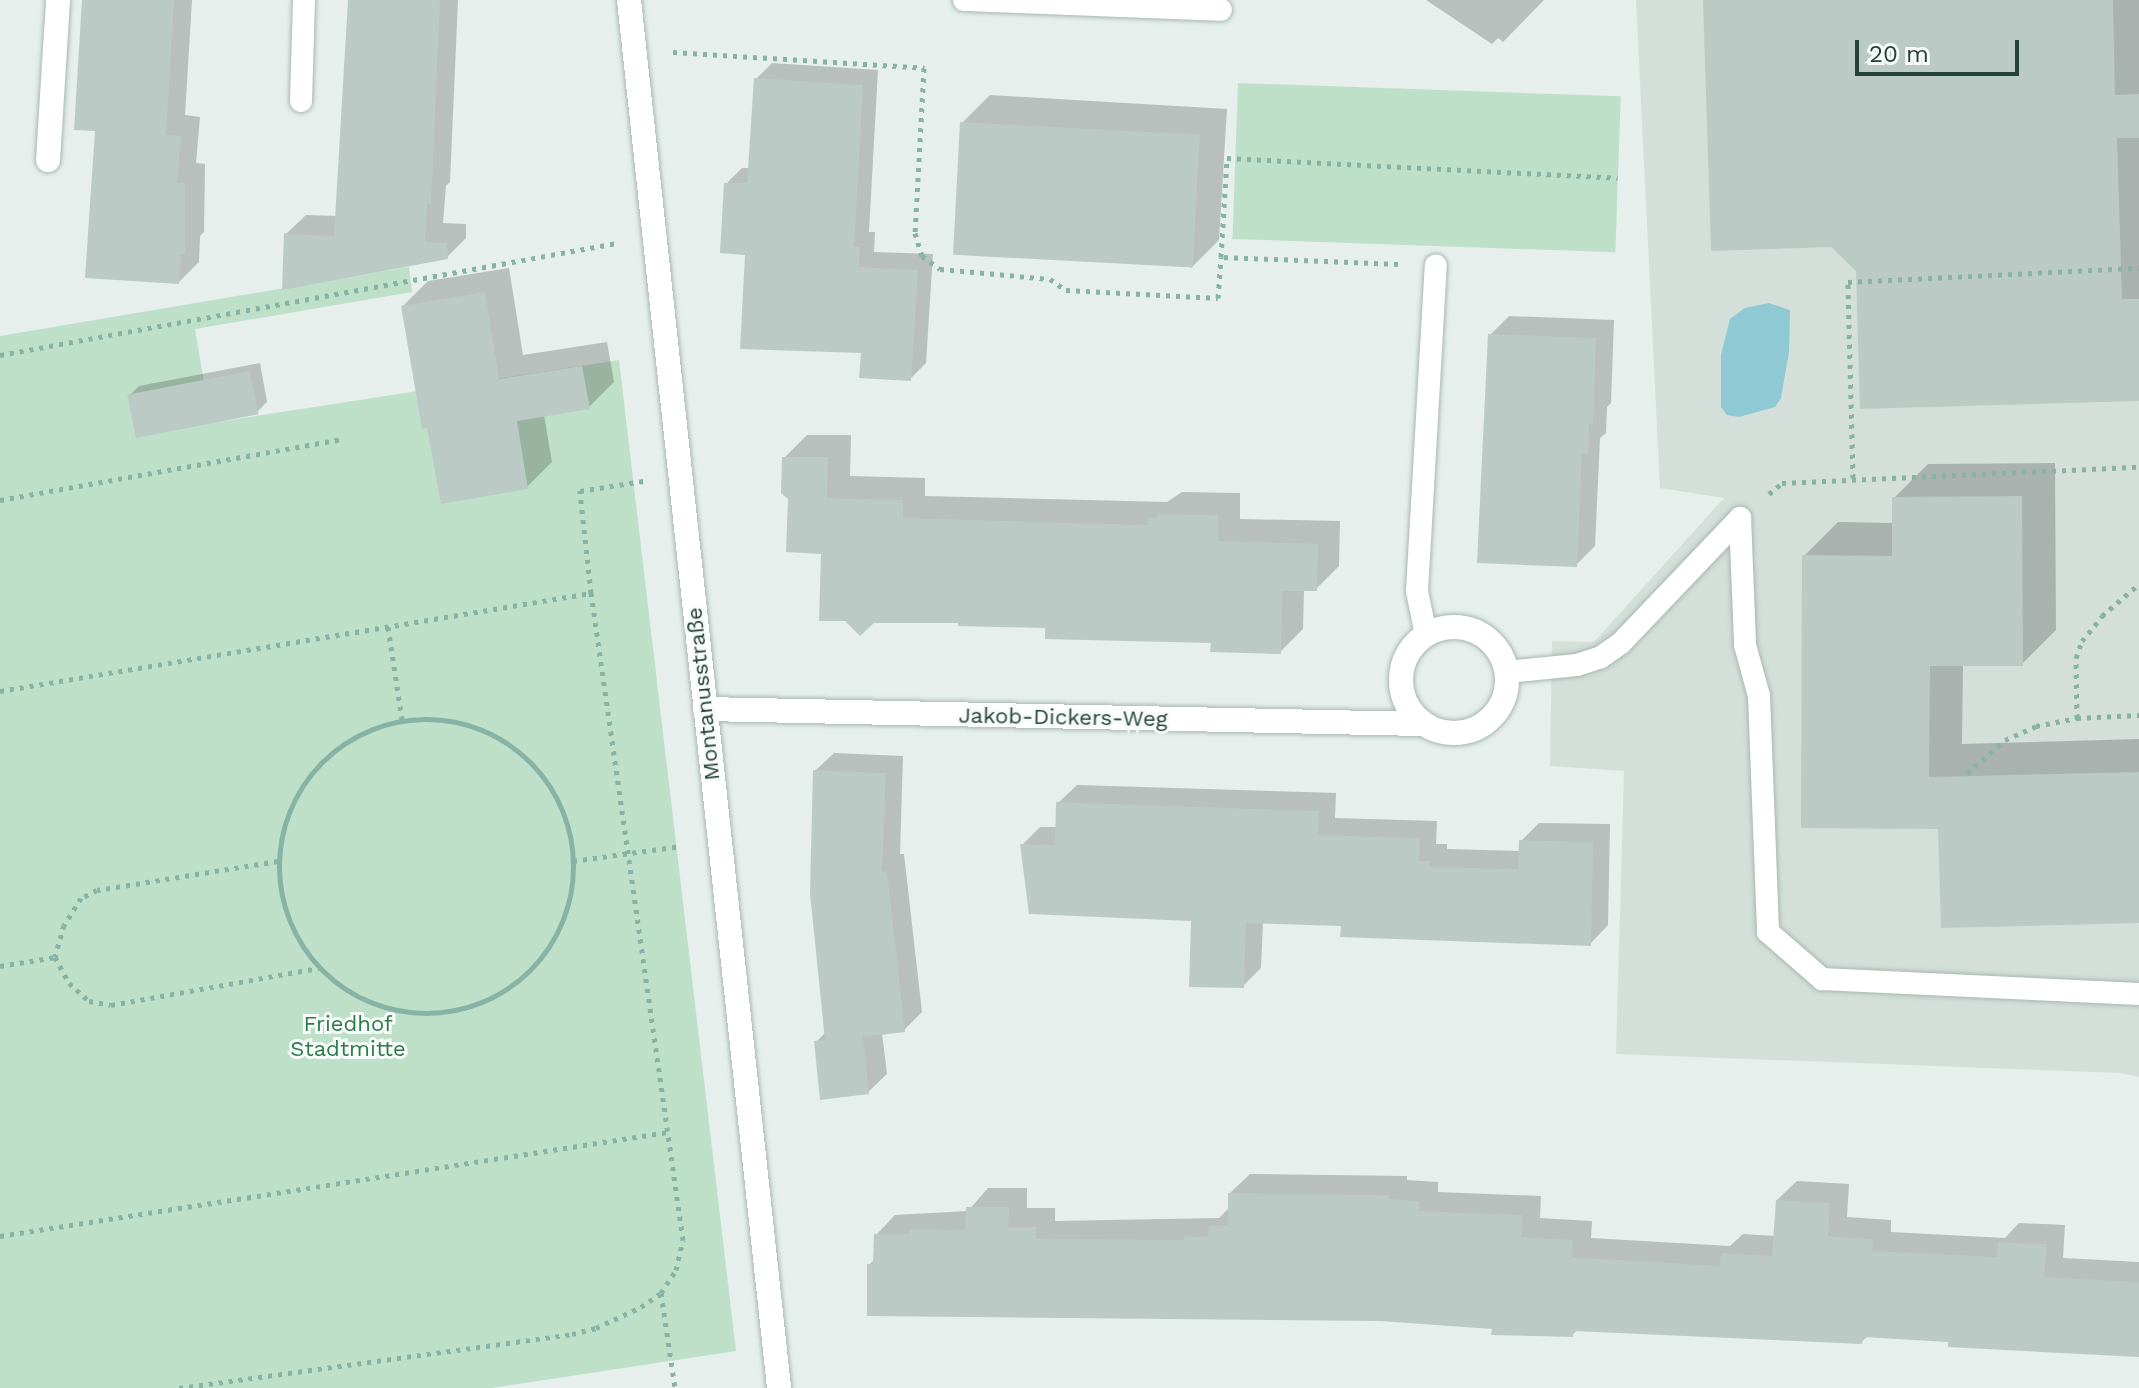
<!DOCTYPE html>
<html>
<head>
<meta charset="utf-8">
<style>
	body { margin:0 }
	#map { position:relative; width:2139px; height:1388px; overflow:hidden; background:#e6efeb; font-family:"Work Sans",sans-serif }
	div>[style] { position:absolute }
	.built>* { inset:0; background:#d4dfda }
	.green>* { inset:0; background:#bfe0c8; transform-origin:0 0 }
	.water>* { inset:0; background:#8ec9d4 }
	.shadow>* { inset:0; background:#0003 }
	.building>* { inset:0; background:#bbcac4; transform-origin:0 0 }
	.path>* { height:5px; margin-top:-2.5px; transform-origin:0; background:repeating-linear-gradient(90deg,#86b3a5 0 4px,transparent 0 10px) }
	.path>.ring { margin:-2.5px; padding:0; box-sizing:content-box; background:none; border:5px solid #86b3a5; border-radius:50% }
	.roads { filter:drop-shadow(0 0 2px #a8b8b2) drop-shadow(0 0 2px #a8b8b2) }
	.service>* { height:22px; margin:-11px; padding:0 11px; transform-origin:11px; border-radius:11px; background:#fff }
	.minor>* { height:24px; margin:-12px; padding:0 12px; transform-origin:12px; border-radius:12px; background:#fff }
	.minor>.ring { margin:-12px; padding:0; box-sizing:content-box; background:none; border:24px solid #fff; border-radius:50% }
	span { translate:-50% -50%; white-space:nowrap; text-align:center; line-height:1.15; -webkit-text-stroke:6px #f7fbf9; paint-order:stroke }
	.street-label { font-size:22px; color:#24423a }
	.park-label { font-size:22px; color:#2d7a4b }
	.scale { position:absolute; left:1855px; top:40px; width:164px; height:36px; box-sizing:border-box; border:4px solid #24423a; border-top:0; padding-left:10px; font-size:24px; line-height:28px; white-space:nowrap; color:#24423a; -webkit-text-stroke:6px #f7fbf9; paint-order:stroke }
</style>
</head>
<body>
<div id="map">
	<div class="built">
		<i style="clip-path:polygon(1636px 0,2139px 0,2139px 1077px,2120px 1073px,1616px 1054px,1624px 771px,1550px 766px,1552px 641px,1594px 642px,1724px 498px,1660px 488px)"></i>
	</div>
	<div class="green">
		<i style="left:1238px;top:83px;width:383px;height:156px;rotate:2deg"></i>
		<i style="clip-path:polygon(409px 267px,412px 292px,195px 329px,211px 423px,619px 360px,736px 1351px,492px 1388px,0 1388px,0 336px)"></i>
	</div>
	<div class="water">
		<i style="clip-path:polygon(1769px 303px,1790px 310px,1789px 352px,1781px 398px,1775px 407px,1739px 417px,1727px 415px,1721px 407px,1721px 355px,1730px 319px,1745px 308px)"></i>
	</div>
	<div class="shadow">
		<i style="clip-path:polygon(84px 0,192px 0,185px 115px,200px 117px,196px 163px,205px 164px,204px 232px,200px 236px,199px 262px,179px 282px,97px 129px)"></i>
		<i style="clip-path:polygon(350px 0,458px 0,450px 182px,446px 186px,443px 223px,466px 224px,466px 238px,447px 257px,286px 234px,306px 215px,337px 216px)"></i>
		<i style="clip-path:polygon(1426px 0,1544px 0,1503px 42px,1498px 38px,1492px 44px)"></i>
		<i style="clip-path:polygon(1705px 0,2139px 0,2139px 399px,1858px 270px)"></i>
		<i style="clip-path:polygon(772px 63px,878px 70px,869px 232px,875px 232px,874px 252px,933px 254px,926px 363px,910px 379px,864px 351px,747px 253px,726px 184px,742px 168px,750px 168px,756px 79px)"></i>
		<i style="clip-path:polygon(990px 95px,1227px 109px,1219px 240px,1191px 268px,962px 123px)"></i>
		<i style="clip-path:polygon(509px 268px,523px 355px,607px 342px,614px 382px,589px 407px,544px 415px,552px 462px,527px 487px,403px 306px,428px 281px)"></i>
		<i style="clip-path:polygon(1509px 316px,1614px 320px,1611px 403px,1607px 407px,1606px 433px,1600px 438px,1595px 546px,1576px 565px,1490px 335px)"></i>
		<i style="clip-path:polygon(260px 363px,267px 402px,257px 412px,129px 396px,139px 386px)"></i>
		<i style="clip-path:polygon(807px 435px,851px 435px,850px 476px,925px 478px,925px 496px,1167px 502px,1182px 492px,1240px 493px,1240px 519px,1340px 521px,1339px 566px,1316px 589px,1304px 589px,1303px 629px,1280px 652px,1213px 641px,1047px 626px,823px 552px,790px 498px,784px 458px)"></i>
		<i style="clip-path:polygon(2055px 463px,2056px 630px,2022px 664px,1963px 664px,1962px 744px,2139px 739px,2139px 921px,1940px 827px,1804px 556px,1838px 522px,1894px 523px,1894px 498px,1928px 464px)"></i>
		<i style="clip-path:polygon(834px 753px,903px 756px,900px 854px,904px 854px,922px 1012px,904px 1030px,882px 1033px,887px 1074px,868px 1092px,816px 1042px,827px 1031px,815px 771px)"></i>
		<i style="clip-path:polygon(1077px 785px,1336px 793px,1335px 818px,1437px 821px,1436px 844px,1447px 844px,1447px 849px,1521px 851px,1521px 841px,1539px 823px,1610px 824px,1608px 925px,1590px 944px,1343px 924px,1263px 922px,1261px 968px,1243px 986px,1194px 919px,1022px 845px,1040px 827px,1058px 827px,1058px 803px)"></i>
		<i style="clip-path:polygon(1250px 1174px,1407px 1176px,1407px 1180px,1438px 1182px,1438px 1192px,1541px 1196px,1540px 1218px,1592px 1221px,1591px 1238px,1730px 1246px,1743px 1234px,1775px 1236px,1777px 1200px,1797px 1181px,1849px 1184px,1847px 1217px,1891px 1220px,1891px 1232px,2005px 1238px,2019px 1223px,2065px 1225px,2063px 1258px,2139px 1262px,2139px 1355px,1869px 1335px,1861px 1342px,1578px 1329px,1572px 1335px,869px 1265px,875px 1259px,876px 1235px,895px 1215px,968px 1211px,988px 1188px,1027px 1188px,1027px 1208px,1055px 1208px,1055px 1221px,1219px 1218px,1230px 1207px,1230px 1193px)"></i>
	</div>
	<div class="building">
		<i style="clip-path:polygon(82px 0,174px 0,166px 135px,181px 136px,177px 183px,185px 183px,185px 254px,181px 255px,179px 284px,85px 278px,95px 131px,74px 130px)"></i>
		<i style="clip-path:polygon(348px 0,440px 0,431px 204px,427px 203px,425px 242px,447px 243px,448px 259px,282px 290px,284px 233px,334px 236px)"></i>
		<i style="clip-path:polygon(1703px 0,2113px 0,2115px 95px,2139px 94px,2139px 138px,2117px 138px,2122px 299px,2139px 299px,2139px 401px,1860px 409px,1856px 271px,1831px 247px,1711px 251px)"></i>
		<i style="clip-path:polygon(754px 78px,863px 85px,854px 247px,860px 247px,859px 267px,918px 270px,911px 381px,859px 378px,861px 353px,740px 349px,745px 255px,720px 253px,724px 183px,747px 183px)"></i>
		<i style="left:960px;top:122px;width:240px;height:133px;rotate:3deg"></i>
		<i style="clip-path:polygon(485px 292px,499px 379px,582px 366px,590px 409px,517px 421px,528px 489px,441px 504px,427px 428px,422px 429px,401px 306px)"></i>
		<i style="clip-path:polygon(1488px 334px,1596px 338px,1593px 424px,1589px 424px,1588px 454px,1582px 453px,1577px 567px,1477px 563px)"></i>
		<i style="left:250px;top:371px;width:44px;height:125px;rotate:79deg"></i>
		<i style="clip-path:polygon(782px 457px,828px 457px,827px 498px,903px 500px,903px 518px,1148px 525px,1148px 518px,1157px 518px,1157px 514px,1218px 515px,1218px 541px,1318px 544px,1317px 591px,1282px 591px,1281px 654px,1210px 652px,1211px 643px,1045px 639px,1045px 628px,958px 626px,958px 623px,874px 623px,860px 636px,845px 621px,819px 621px,821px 554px,786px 552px,788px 499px,781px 493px)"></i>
		<i style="clip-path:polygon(2022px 496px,2023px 666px,1930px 666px,1929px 777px,2139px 772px,2139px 923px,1941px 928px,1938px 829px,1801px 828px,1802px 555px,1892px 556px,1892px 497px)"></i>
		<i style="clip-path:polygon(813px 770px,886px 773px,882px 871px,887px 872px,905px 1032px,863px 1037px,869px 1094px,820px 1100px,814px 1041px,825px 1040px,810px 893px)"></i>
		<i style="clip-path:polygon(1056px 802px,1319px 811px,1318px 835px,1420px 838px,1419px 861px,1430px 861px,1429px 867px,1518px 869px,1519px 840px,1593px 842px,1591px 946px,1340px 937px,1341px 926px,1246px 923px,1244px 988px,1189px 987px,1191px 921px,1029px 914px,1020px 844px,1055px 845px)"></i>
		<i style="clip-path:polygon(1228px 1193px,1389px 1195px,1388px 1199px,1420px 1201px,1419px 1211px,1522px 1215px,1521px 1237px,1573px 1240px,1572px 1257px,1720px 1266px,1721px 1253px,1772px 1256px,1776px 1200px,1830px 1203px,1828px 1236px,1873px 1239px,1872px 1251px,1997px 1257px,1998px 1242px,2047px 1244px,2044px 1277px,2139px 1282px,2139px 1357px,1948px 1347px,1948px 1342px,1863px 1337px,1862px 1344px,1573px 1331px,1573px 1337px,1491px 1335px,1492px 1329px,1380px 1321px,867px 1316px,867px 1264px,873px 1264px,874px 1234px,909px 1234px,909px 1229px,965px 1230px,966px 1207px,1009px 1207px,1008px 1227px,1036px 1227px,1036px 1239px,1184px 1240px,1184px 1236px,1208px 1237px,1209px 1226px,1228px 1225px)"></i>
	</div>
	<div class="path">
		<i style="left:673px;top:52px;width:252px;rotate:3.6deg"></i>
		<i style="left:924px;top:68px;width:165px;rotate:93.1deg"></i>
		<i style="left:915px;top:233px;width:24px;rotate:73deg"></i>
		<i style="left:922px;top:256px;width:22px;rotate:36deg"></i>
		<i style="left:940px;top:269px;width:110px;rotate:5.2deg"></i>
		<i style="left:1050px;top:279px;width:19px;rotate:35deg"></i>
		<i style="left:1066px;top:290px;width:152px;rotate:3deg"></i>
		<i style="left:1218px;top:298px;width:41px;rotate:-85.8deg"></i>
		<i style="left:1398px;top:264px;width:177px;rotate:-177.7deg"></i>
		<i style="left:1221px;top:257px;width:99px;rotate:-86.5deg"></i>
		<i style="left:1227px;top:158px;width:391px;rotate:2.9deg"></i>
		<i style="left:0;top:355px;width:627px;rotate:-10.29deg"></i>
		<i style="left:1853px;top:478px;width:196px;rotate:-91.5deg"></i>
		<i style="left:1848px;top:282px;width:291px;rotate:-2.8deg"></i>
		<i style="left:1769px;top:494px;width:17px;rotate:-40deg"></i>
		<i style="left:1782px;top:483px;width:357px;rotate:-2.6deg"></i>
		<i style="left:0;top:500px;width:346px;rotate:-10.1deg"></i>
		<i style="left:388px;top:627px;width:94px;rotate:81.4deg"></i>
		<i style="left:0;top:691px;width:599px;rotate:-9.42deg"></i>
		<i style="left:591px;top:593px;width:103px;rotate:-96.2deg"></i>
		<i style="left:580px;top:491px;width:64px;rotate:-9deg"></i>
		<i style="left:2077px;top:718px;width:60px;rotate:-91deg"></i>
		<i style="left:2076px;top:658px;width:18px;rotate:-71deg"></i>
		<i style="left:2082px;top:641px;width:32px;rotate:-51deg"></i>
		<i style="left:2102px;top:616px;width:49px;rotate:-40.9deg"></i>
		<i class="ring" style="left:279px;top:719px;width:289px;height:289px"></i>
		<i style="left:1967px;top:773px;width:50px;rotate:-41deg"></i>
		<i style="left:2005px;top:740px;width:34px;rotate:-24deg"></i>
		<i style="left:2036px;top:726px;width:42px;rotate:-11deg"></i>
		<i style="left:2077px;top:718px;width:62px;rotate:-2.8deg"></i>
		<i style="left:278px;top:861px;width:183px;rotate:170.9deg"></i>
		<i style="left:97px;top:890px;width:18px;rotate:153deg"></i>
		<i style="left:81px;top:898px;width:32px;rotate:122deg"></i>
		<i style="left:64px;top:925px;width:33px;rotate:106deg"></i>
		<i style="left:55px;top:957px;width:30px;rotate:62deg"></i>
		<i style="left:69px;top:983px;width:27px;rotate:42deg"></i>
		<i style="left:89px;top:1001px;width:22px;rotate:10deg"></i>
		<i style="left:111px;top:1005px;width:211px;rotate:-10.1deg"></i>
		<i style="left:573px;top:861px;width:109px;rotate:-7.9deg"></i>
		<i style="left:0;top:966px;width:56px;rotate:-9.3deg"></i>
		<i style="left:0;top:1236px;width:676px;rotate:-8.85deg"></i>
		<i style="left:661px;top:1293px;width:96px;rotate:81.6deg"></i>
		<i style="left:179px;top:1388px;width:397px;rotate:-7.8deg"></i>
		<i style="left:572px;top:1334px;width:25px;rotate:-14deg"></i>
		<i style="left:596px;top:1328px;width:50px;rotate:-25deg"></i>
		<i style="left:641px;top:1307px;width:24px;rotate:-35deg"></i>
		<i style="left:661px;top:1293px;width:27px;rotate:-57deg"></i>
		<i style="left:676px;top:1270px;width:31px;rotate:-77deg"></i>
		<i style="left:683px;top:1240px;width:654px;rotate:-98.09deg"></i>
	</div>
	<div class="roads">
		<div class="service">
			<i style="left:964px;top:0;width:257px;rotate:2.2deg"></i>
			<i style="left:301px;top:101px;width:101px;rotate:-88.3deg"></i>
			<i style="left:1426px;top:635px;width:45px;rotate:-101.6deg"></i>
			<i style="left:1417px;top:591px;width:326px;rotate:-86.7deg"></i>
			<i style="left:1507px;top:672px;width:70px;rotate:-5.7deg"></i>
			<i style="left:1577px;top:665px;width:25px;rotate:-18deg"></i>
			<i style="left:1601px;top:657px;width:24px;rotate:-35deg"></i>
			<i style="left:1621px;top:643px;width:173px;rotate:-46.4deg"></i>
			<i style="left:1740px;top:518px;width:127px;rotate:87.7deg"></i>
			<i style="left:1745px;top:645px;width:53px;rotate:74.6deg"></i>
			<i style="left:1759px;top:696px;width:236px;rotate:87.8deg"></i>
			<i style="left:1768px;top:932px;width:72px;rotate:41deg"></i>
			<i style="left:1822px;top:979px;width:317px;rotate:2.7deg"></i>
		</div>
		<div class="minor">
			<i style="left:629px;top:0;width:1396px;rotate:83.83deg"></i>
			<i style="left:48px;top:160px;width:160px;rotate:-86.4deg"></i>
			<i class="ring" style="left:1401px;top:627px;width:82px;height:82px"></i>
			<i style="left:705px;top:709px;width:717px;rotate:1.2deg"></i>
		</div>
	</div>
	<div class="street-label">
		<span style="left:703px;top:694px;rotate:-96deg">Montanusstraße</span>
		<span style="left:1063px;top:717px;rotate:1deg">Jakob-Dickers-Weg</span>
	</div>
	<div class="park-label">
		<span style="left:348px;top:1036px">Friedhof<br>Stadtmitte</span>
	</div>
	<div class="scale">20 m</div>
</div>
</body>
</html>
